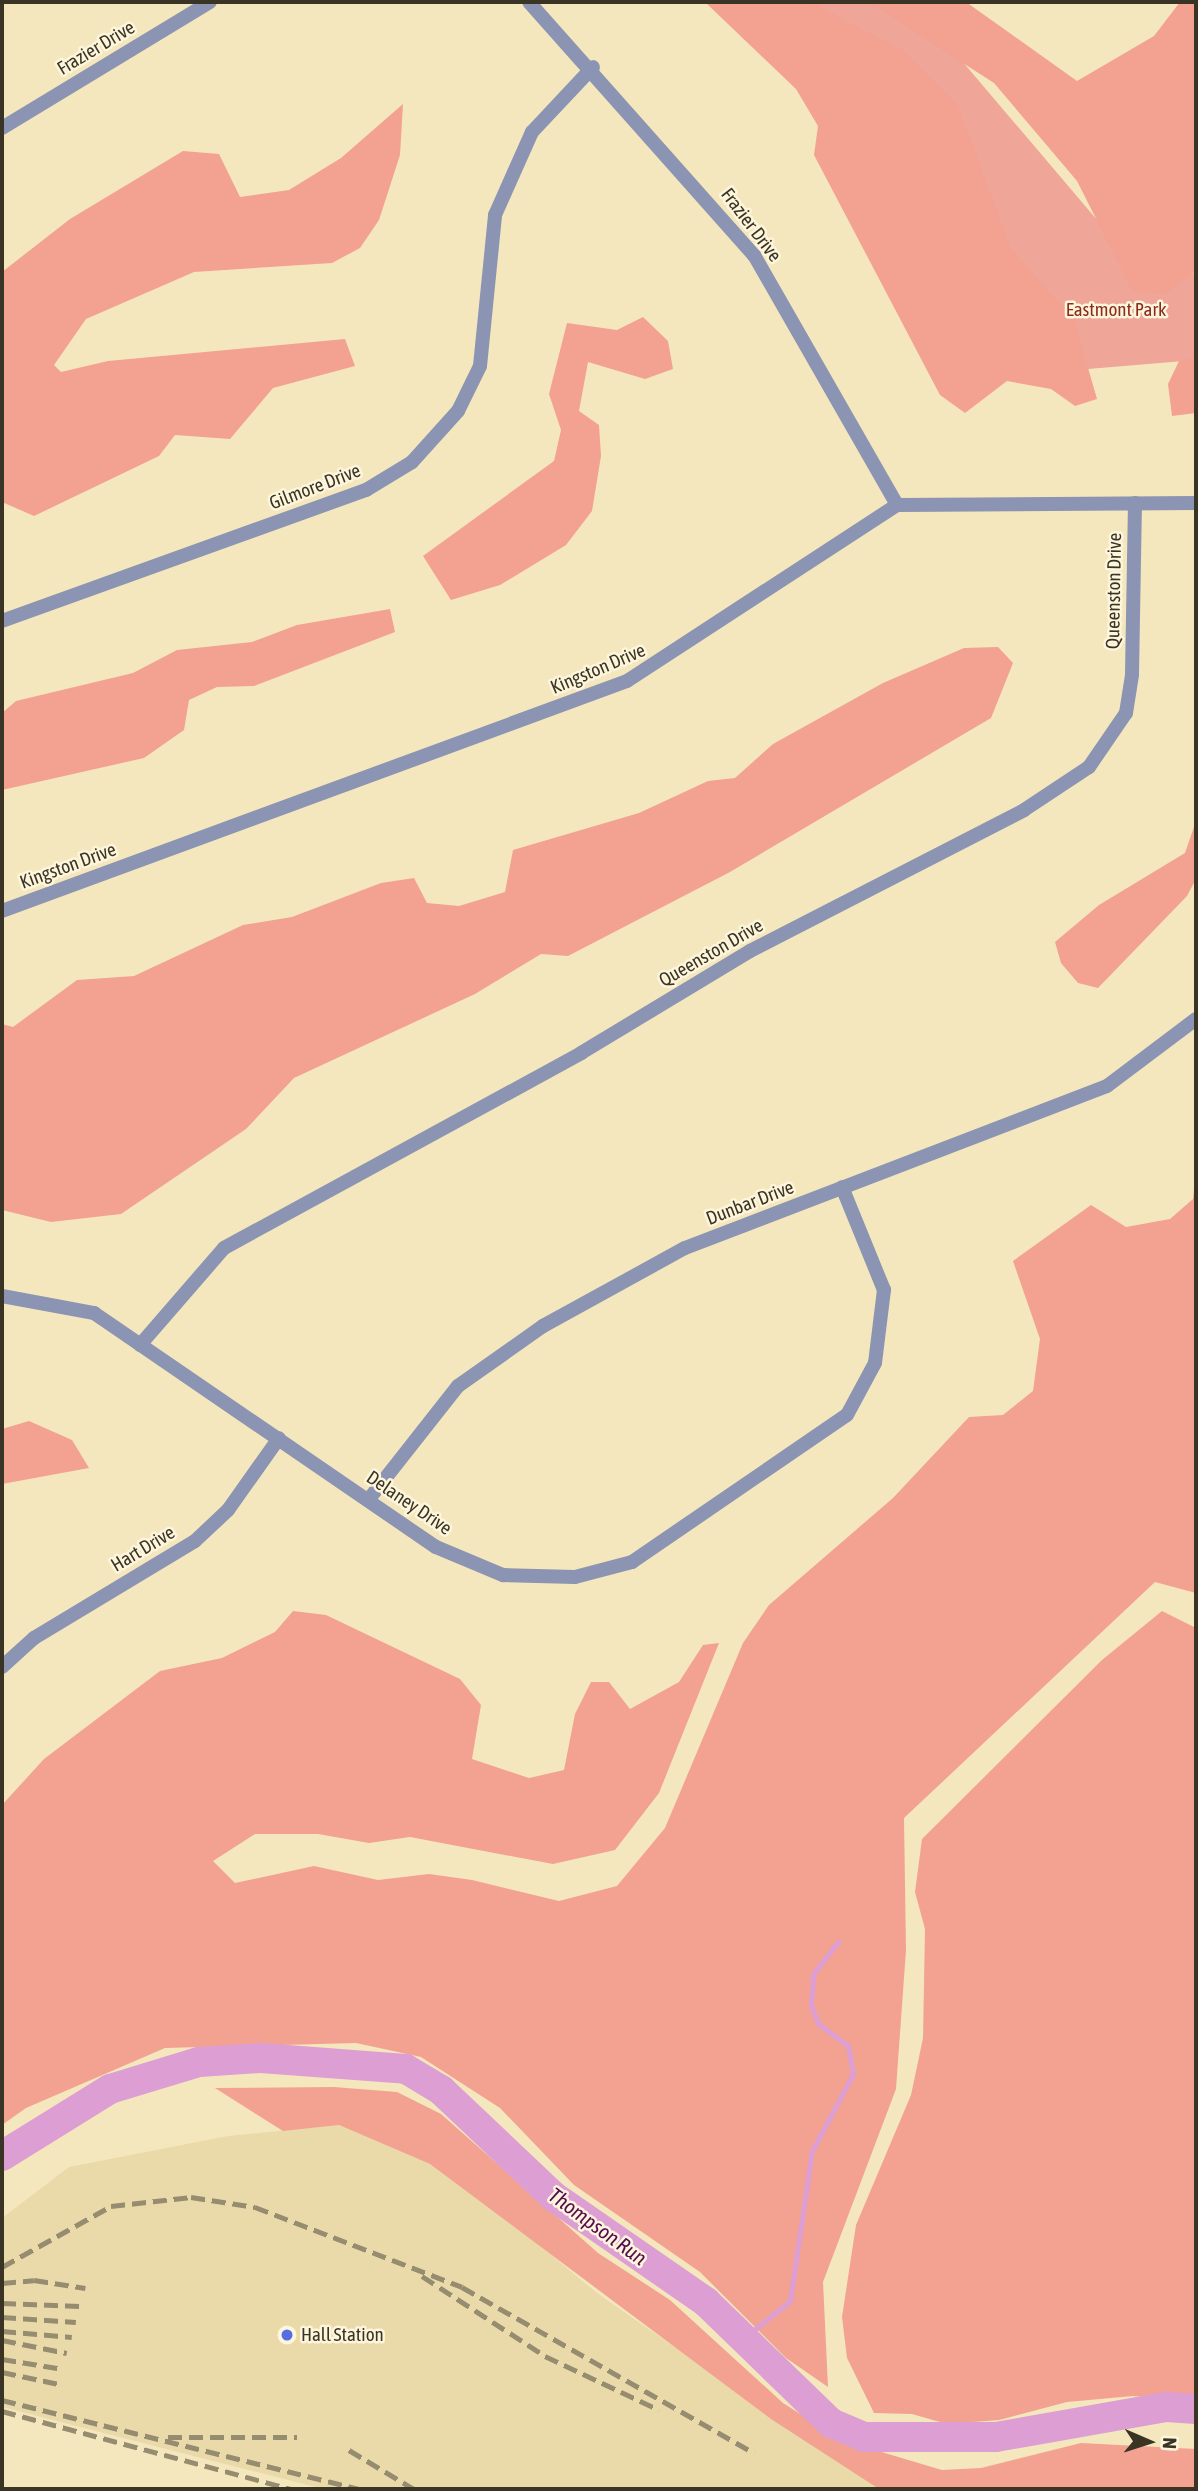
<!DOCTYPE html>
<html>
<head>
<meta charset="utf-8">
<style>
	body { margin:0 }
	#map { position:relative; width:1198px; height:2491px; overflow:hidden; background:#f5e7bd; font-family:"Asap Condensed",sans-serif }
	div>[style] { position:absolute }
	.built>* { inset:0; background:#ebdaa9 }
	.green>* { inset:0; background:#efa597 }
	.forest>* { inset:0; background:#f3a191 }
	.stream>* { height:5px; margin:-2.5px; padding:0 2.5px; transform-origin:2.5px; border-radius:2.5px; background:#dc9ed3 }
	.river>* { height:30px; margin:-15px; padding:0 15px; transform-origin:15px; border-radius:15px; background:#dc9ed3 }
	.minor>* { height:14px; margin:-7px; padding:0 7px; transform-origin:7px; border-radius:7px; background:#8b94b2 }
	.rail>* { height:5px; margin-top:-2.5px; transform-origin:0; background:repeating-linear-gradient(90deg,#968c6f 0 14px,transparent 0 21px) }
	.dots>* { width:19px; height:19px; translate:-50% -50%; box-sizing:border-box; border:4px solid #fdf5dc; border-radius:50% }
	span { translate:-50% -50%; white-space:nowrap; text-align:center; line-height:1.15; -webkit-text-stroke:5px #fdf5dc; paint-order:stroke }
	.street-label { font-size:19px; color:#3a3424 }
	.park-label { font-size:19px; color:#8b2c1d }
	.poi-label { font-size:19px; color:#3a3424 }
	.left { translate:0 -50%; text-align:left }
	.water-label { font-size:21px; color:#560b50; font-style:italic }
	.frame { position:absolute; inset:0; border:4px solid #3a3424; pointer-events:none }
	.north { position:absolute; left:1114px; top:2407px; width:70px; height:70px; -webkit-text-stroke:5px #fdf5dc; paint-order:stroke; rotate:93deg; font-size:19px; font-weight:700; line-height:28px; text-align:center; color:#3a3424 }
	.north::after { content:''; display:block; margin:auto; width:24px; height:32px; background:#3a3424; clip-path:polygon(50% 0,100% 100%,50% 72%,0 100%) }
</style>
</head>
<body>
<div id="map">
	<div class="built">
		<i style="clip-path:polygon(339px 2125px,430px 2164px,479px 2195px,597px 2293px,879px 2489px,323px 2489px,2px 2407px,2px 2218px,69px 2167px,228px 2136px)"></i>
	</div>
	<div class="green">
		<i style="clip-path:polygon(795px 2px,897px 2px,923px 15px,1120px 247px,1177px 280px,1196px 272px,1196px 360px,1088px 369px)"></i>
	</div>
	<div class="forest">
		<i style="clip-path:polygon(705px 2px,811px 2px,907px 53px,958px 106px,1011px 249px,1074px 319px,1097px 399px,1075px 406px,1051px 389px,1007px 381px,965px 413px,940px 395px,814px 155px,818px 126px,796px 89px)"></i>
		<i style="clip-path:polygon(868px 2px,966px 2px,1077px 81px,1154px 36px,1180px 2px,1196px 2px,1196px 271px,1164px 294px,1132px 290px,1077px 181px,994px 83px)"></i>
		<i style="clip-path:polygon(403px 104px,400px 155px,379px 220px,360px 248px,332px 263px,194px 272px,86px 319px,54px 365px,61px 372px,108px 361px,345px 339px,355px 366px,273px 388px,230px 439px,175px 435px,159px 456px,34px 516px,2px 502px,2px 272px,70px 219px,183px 151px,219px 154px,240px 197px,289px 190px,341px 158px)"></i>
		<i style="clip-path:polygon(643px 317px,668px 341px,673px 369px,645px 379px,588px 362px,579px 411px,599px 425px,601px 456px,592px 511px,566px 545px,500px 585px,451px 600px,423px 556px,554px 461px,561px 430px,549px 394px,567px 323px,617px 330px)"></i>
		<i style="clip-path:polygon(1196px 357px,1196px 413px,1172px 416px,1168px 384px,1180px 359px)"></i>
		<i style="clip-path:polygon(390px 609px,395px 632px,254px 686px,217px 687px,189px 700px,184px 730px,144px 758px,2px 790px,2px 713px,16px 701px,133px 673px,177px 650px,252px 642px,297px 625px)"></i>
		<i style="clip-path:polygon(998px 647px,1013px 663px,991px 718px,730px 872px,568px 956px,541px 954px,475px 994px,294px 1078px,246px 1129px,121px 1214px,51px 1222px,2px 1210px,2px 1024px,13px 1027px,77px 980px,134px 976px,243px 925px,292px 917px,381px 883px,414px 878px,427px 903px,459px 906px,505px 892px,513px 850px,639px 813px,708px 781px,735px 778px,773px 744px,883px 683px,964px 648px)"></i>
		<i style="clip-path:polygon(1196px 821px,1196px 879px,1187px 896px,1098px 988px,1078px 983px,1061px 963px,1055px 942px,1099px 905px,1185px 853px)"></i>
		<i style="clip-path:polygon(1196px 1170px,1196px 1593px,1155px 1582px,904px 1818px,906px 1950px,896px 2089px,823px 2282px,828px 2387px,786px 2358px,700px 2272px,574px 2185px,500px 2108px,421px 2057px,356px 2043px,165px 2048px,26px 2108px,2px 2125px,2px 1805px,44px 1759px,160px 1671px,222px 1658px,275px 1632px,293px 1611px,326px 1615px,460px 1679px,481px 1705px,472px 1759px,529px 1778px,564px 1770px,575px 1714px,591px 1682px,609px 1682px,630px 1709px,679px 1682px,703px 1645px,719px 1643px,659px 1793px,615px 1850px,553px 1864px,410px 1837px,369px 1843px,318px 1834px,255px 1834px,213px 1861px,235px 1883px,314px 1866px,378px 1880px,429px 1874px,472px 1880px,559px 1901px,617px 1886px,665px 1828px,743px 1643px,769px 1605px,893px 1498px,969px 1417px,1003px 1415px,1033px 1391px,1040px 1339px,1013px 1261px,1091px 1205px,1126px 1227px,1170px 1219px,1193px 1199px)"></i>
		<i style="clip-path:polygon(29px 1421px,72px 1440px,89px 1468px,2px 1484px,2px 1429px)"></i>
		<i style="clip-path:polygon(1162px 1611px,1196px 1628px,1196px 2401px,1133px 2396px,1067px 2402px,999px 2420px,947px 2424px,912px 2414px,874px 2413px,847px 2358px,842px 2317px,856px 2225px,911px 2095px,923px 2038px,925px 1929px,915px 1892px,922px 1839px,1102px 1660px)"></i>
		<i style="clip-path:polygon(334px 2087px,397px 2092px,441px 2114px,598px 2253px,670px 2300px,783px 2403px,841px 2440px,942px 2470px,981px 2468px,1081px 2443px,1196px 2449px,1196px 2489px,879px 2489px,771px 2419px,430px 2164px,339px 2125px,283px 2131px,215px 2088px)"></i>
	</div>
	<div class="stream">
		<i style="left:740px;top:2341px;width:64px;rotate:-38.7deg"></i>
		<i style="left:790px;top:2301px;width:152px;rotate:-81.7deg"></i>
		<i style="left:812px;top:2151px;width:87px;rotate:-62deg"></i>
		<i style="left:853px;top:2074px;width:28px;rotate:-100deg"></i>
		<i style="left:848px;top:2046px;width:38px;rotate:-143deg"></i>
		<i style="left:818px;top:2023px;width:18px;rotate:-112deg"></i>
		<i style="left:811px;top:2006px;width:32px;rotate:-86deg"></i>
		<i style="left:813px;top:1974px;width:41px;rotate:-52deg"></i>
	</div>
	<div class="river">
		<i style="left:2px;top:2156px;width:127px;rotate:-31.8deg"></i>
		<i style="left:110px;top:2089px;width:93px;rotate:-16.9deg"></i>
		<i style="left:199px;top:2062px;width:62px;rotate:-3.7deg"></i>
		<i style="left:261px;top:2058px;width:145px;rotate:4.3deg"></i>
		<i style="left:406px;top:2069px;width:41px;rotate:31deg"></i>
		<i style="left:441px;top:2090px;width:154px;rotate:43.4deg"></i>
		<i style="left:553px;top:2196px;width:186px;rotate:34.7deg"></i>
		<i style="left:706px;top:2302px;width:174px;rotate:44.1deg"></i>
		<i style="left:831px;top:2423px;width:36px;rotate:23deg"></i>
		<i style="left:864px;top:2437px;width:132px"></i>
		<i style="left:996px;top:2437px;width:174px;rotate:-10deg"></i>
		<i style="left:1167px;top:2407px;width:29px;rotate:4deg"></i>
	</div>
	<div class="minor">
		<i style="left:529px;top:2px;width:339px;rotate:48.4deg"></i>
		<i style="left:754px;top:255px;width:288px;rotate:60.2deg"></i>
		<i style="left:2px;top:128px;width:243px;rotate:-31.2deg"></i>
		<i style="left:2px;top:621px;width:387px;rotate:-19.8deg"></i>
		<i style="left:366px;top:490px;width:54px;rotate:-31.3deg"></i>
		<i style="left:412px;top:462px;width:69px;rotate:-48deg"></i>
		<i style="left:458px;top:411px;width:50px;rotate:-63.9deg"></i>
		<i style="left:480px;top:366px;width:152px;rotate:-84.3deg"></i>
		<i style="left:495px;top:215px;width:91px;rotate:-66deg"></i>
		<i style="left:532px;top:132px;width:89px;rotate:-46.8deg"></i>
		<i style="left:2px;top:911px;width:666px;rotate:-20.2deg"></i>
		<i style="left:627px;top:681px;width:322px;rotate:-33.1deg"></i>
		<i style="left:897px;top:505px;width:299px;rotate:-0.4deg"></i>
		<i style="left:2px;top:1296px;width:94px;rotate:10.5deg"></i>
		<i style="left:94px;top:1313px;width:414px;rotate:34.4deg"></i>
		<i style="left:436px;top:1547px;width:73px;rotate:22.7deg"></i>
		<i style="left:503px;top:1575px;width:72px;rotate:1.6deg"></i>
		<i style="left:575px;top:1577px;width:59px;rotate:-14.7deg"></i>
		<i style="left:632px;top:1562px;width:260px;rotate:-34.4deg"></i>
		<i style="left:847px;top:1415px;width:59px;rotate:-61.7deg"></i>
		<i style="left:875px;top:1363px;width:74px;rotate:-83deg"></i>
		<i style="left:884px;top:1290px;width:111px;rotate:-112.2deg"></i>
		<i style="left:140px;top:1345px;width:128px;rotate:-49.1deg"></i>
		<i style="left:224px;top:1248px;width:407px;rotate:-28.6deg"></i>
		<i style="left:581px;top:1053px;width:197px;rotate:-31.1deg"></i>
		<i style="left:750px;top:951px;width:308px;rotate:-27.2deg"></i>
		<i style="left:1024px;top:810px;width:78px;rotate:-33.5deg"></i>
		<i style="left:1089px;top:767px;width:65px;rotate:-55.6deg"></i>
		<i style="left:1126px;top:713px;width:39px;rotate:-81deg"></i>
		<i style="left:1132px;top:674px;width:171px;rotate:-89deg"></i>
		<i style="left:369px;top:1499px;width:144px;rotate:-51.8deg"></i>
		<i style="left:458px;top:1386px;width:104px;rotate:-35.2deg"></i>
		<i style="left:543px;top:1326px;width:162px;rotate:-28.8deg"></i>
		<i style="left:685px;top:1248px;width:452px;rotate:-21deg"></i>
		<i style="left:1107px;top:1086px;width:111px;rotate:-37deg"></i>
		<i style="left:2px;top:1667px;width:43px;rotate:-42.2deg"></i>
		<i style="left:34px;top:1638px;width:188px;rotate:-31.1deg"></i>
		<i style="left:195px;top:1541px;width:45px;rotate:-43.2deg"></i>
		<i style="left:228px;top:1510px;width:88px;rotate:-54.7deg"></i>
	</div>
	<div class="rail">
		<i style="left:2px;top:2267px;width:125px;rotate:-29.2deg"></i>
		<i style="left:111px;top:2206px;width:81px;rotate:-6.4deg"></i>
		<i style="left:191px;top:2197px;width:65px;rotate:8.9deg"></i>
		<i style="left:255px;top:2207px;width:222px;rotate:21.1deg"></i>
		<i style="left:462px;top:2287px;width:336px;rotate:29.6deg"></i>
		<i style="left:422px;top:2276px;width:147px;rotate:33deg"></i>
		<i style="left:545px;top:2356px;width:126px;rotate:25.3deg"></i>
		<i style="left:2px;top:2283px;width:32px;rotate:-5deg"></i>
		<i style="left:34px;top:2280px;width:52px;rotate:8.9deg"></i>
		<i style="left:2px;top:2303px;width:78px;rotate:2.2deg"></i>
		<i style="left:2px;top:2317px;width:74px;rotate:3.9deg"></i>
		<i style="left:2px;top:2331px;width:70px;rotate:4.9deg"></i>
		<i style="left:2px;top:2340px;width:66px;rotate:11.3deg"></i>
		<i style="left:2px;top:2359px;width:62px;rotate:9.3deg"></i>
		<i style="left:2px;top:2372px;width:58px;rotate:11.9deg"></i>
		<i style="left:2px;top:2400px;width:368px;rotate:14deg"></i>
		<i style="left:2px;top:2411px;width:299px;rotate:15.1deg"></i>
		<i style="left:168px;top:2437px;width:129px"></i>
		<i style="left:349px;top:2450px;width:76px;rotate:31deg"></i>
	</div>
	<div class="dots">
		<i style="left:287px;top:2335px;background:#566ce2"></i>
	</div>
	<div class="street-label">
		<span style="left:96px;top:48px;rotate:-31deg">Frazier Drive</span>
		<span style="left:751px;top:225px;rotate:53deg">Frazier Drive</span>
		<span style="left:315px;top:487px;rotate:-21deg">Gilmore Drive</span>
		<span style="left:1114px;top:591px;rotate:-89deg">Queenston Drive</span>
		<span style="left:598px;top:669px;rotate:-23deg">Kingston Drive</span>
		<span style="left:68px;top:866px;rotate:-20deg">Kingston Drive</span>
		<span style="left:711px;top:953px;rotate:-30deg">Queenston Drive</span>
		<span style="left:750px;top:1203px;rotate:-21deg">Dunbar Drive</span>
		<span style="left:409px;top:1503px;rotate:34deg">Delaney Drive</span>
		<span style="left:143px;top:1549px;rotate:-31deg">Hart Drive</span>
	</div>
	<div class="park-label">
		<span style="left:1116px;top:310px">Eastmont Park</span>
	</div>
	<div class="poi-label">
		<span class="left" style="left:301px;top:2335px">Hall Station</span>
	</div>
	<div class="water-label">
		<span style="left:598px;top:2226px;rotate:36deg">Thompson Run</span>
	</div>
	<div class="frame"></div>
	<div class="north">N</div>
</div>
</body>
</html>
